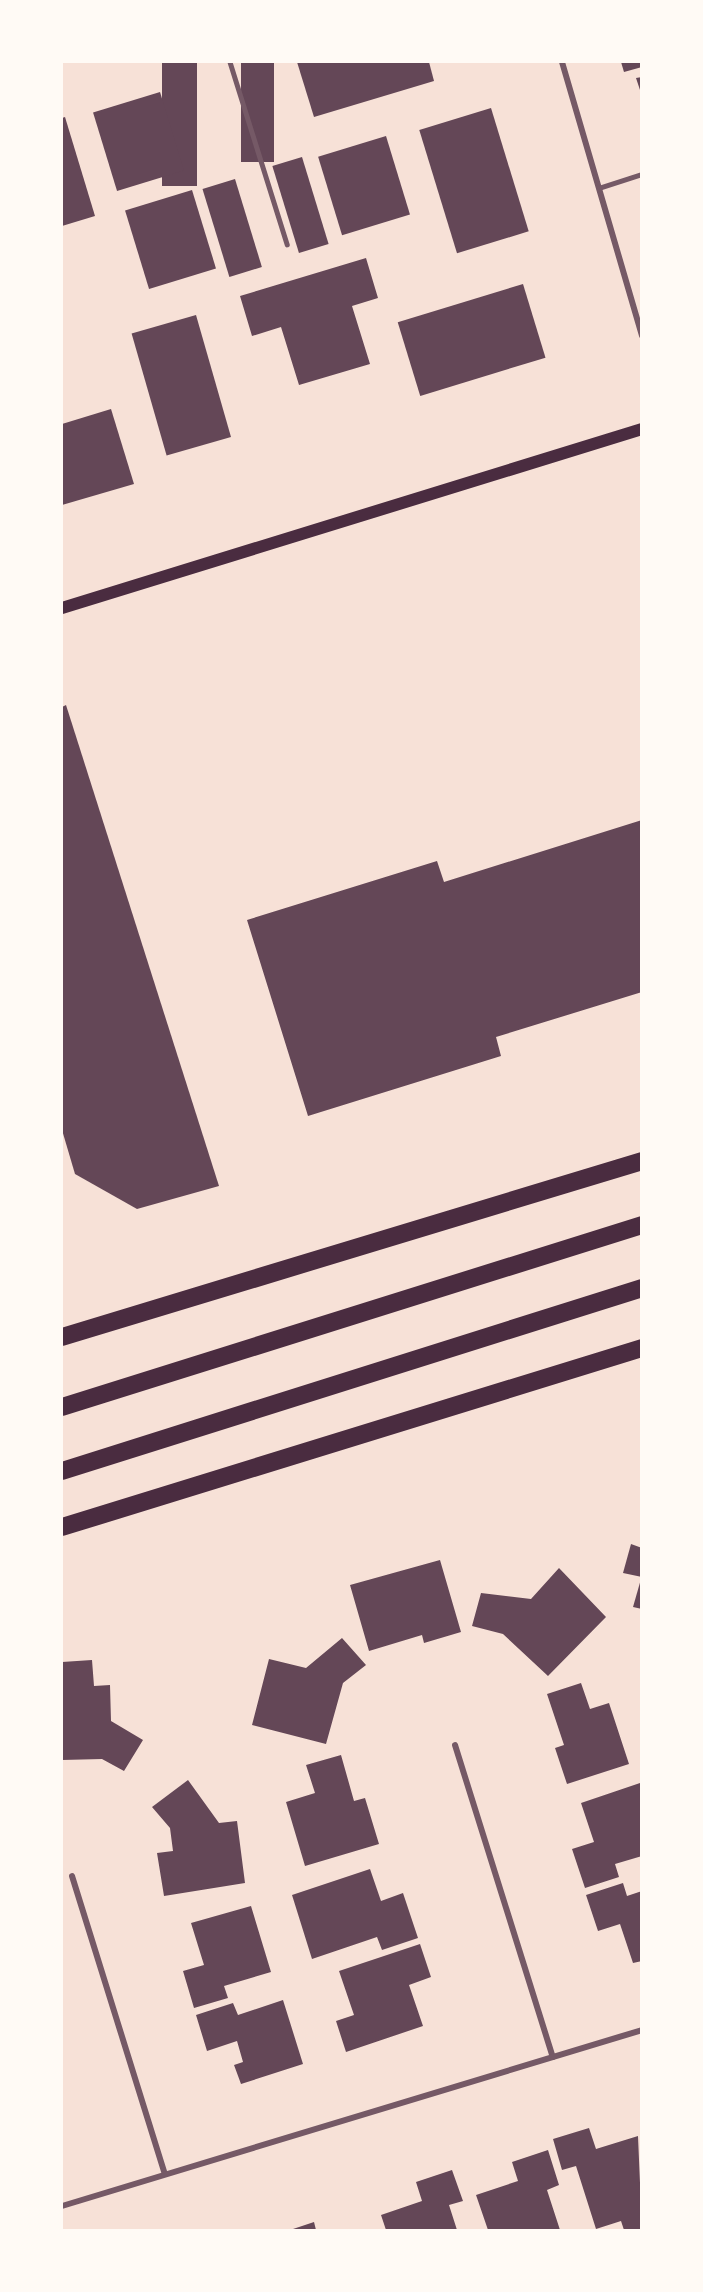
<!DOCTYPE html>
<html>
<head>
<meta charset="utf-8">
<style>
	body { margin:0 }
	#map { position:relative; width:703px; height:2292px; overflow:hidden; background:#f7e1d7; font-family:Roboto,sans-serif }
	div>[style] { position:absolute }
	.building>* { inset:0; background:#644757; transform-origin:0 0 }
	.service>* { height:4.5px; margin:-2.25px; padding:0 2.25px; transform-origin:2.25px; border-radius:2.25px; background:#755966 }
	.minor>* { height:6px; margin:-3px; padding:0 3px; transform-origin:3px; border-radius:3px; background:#755966 }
	.secondary>* { height:12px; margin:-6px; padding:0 6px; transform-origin:6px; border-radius:6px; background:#4a2c40 }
	.motorway>* { height:18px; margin:-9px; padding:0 9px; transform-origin:9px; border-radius:9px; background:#4a2c40 }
	span { translate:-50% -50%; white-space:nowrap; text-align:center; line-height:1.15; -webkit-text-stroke:5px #fffaf5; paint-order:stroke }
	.frame { position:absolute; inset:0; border:63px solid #fffaf5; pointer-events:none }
</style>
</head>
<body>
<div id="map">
	<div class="building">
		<i style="left:162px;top:62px;width:35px;height:124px"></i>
		<i style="left:241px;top:62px;width:33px;height:100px"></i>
		<i style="clip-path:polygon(297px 62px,429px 62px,434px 81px,314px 117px)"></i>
		<i style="clip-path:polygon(621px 62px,642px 62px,642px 67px,624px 72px)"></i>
		<i style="clip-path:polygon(642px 77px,642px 93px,641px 93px,636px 78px)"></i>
		<i style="left:160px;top:92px;width:82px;height:70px;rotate:73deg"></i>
		<i style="left:491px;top:108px;width:129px;height:75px;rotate:73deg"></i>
		<i style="clip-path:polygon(65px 117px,95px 216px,62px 226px,62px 118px)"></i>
		<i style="left:386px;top:136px;width:82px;height:71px;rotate:73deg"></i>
		<i style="left:302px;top:157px;width:91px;height:31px;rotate:73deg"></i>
		<i style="left:235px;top:179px;width:92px;height:34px;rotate:73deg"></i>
		<i style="left:192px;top:190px;width:82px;height:70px;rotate:73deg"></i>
		<i style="clip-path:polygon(366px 258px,378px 298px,352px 306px,370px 364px,299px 385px,281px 327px,252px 336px,240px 296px)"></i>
		<i style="left:523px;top:284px;width:77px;height:131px;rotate:73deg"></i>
		<i style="left:196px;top:315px;width:127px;height:67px;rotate:74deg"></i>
		<i style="clip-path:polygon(111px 409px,134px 484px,62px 505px,62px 424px)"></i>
		<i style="clip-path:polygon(66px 705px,219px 1186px,137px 1209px,75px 1174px,62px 1130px,62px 707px)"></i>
		<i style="clip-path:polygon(642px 820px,642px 992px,496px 1037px,501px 1056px,308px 1116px,247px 920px,437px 861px,444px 882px)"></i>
		<i style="clip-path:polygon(631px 1544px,642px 1548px,642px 1577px,623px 1573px)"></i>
		<i style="clip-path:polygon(440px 1560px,461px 1632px,424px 1643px,422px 1635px,369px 1651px,350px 1585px)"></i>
		<i style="clip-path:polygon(559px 1568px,606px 1617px,548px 1676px,503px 1634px,472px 1626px,481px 1593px,531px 1599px)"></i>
		<i style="clip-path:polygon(641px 1579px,642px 1579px,642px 1609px,633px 1607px)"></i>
		<i style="clip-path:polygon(342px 1638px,366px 1665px,343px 1683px,326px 1744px,252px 1725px,269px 1659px,306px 1668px)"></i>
		<i style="clip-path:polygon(92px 1660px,94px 1686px,110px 1685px,111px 1721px,143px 1740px,124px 1771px,102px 1759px,62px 1760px,62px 1662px)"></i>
		<i style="clip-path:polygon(581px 1683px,590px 1709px,609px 1703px,629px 1764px,567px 1784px,555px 1748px,564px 1745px,547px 1694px)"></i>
		<i style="clip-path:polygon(341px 1755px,354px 1801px,365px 1798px,379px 1844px,305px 1866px,286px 1802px,315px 1793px,306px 1765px)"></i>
		<i style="clip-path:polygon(188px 1780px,219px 1823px,237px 1821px,245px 1883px,164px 1896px,157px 1853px,173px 1851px,170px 1828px,152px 1807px)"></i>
		<i style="clip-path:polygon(640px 1783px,642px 1856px,615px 1864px,619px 1877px,585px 1888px,572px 1849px,594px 1842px,581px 1803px)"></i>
		<i style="clip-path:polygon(370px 1869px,381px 1901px,403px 1893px,418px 1938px,382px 1950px,377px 1937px,312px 1959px,292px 1895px)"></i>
		<i style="clip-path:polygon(623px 1883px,627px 1896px,642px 1891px,642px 1961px,633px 1963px,620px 1924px,598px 1931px,586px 1895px)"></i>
		<i style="clip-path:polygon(251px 1906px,271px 1972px,224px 1986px,228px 1998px,194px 2008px,183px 1971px,204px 1965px,191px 1923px)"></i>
		<i style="clip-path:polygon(420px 1944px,431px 1977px,409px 1985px,423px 2026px,346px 2052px,336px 2021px,354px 2015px,339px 1971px)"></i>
		<i style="clip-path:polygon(283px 2000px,303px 2064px,241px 2084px,234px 2065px,243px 2062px,237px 2041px,207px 2051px,196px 2015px,233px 2003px,238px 2015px)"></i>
		<i style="clip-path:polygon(589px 2128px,596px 2149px,638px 2136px,642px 2230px,624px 2230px,621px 2221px,596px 2229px,576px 2166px,562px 2170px,553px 2139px)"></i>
		<i style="clip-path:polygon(548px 2150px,559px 2185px,547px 2190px,560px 2230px,488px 2230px,476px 2195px,518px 2181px,512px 2162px)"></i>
		<i style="clip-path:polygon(452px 2170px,463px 2201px,449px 2205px,457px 2230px,386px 2230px,381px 2215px,422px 2201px,416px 2182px)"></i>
		<i style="clip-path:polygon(314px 2222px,316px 2230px,290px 2230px)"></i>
	</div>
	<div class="service">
		<i style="left:230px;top:62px;width:191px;rotate:72.6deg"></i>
		<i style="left:599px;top:188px;width:45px;rotate:-18deg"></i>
	</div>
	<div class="minor">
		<i style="left:562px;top:62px;width:285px;rotate:73.7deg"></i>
		<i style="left:455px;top:1745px;width:327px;rotate:72.6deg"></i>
		<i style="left:72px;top:1876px;width:312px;rotate:72.7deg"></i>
		<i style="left:62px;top:2206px;width:606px;rotate:-16.88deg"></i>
	</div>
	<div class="secondary">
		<i style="left:62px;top:608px;width:607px;rotate:-17.15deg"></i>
	</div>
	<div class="motorway">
		<i style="left:62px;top:1337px;width:606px;rotate:-16.88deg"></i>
		<i style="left:62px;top:1407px;width:608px;rotate:-17.42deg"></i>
		<i style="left:62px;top:1471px;width:608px;rotate:-17.51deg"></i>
		<i style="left:62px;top:1527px;width:607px;rotate:-17.15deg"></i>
	</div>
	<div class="frame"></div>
</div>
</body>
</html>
